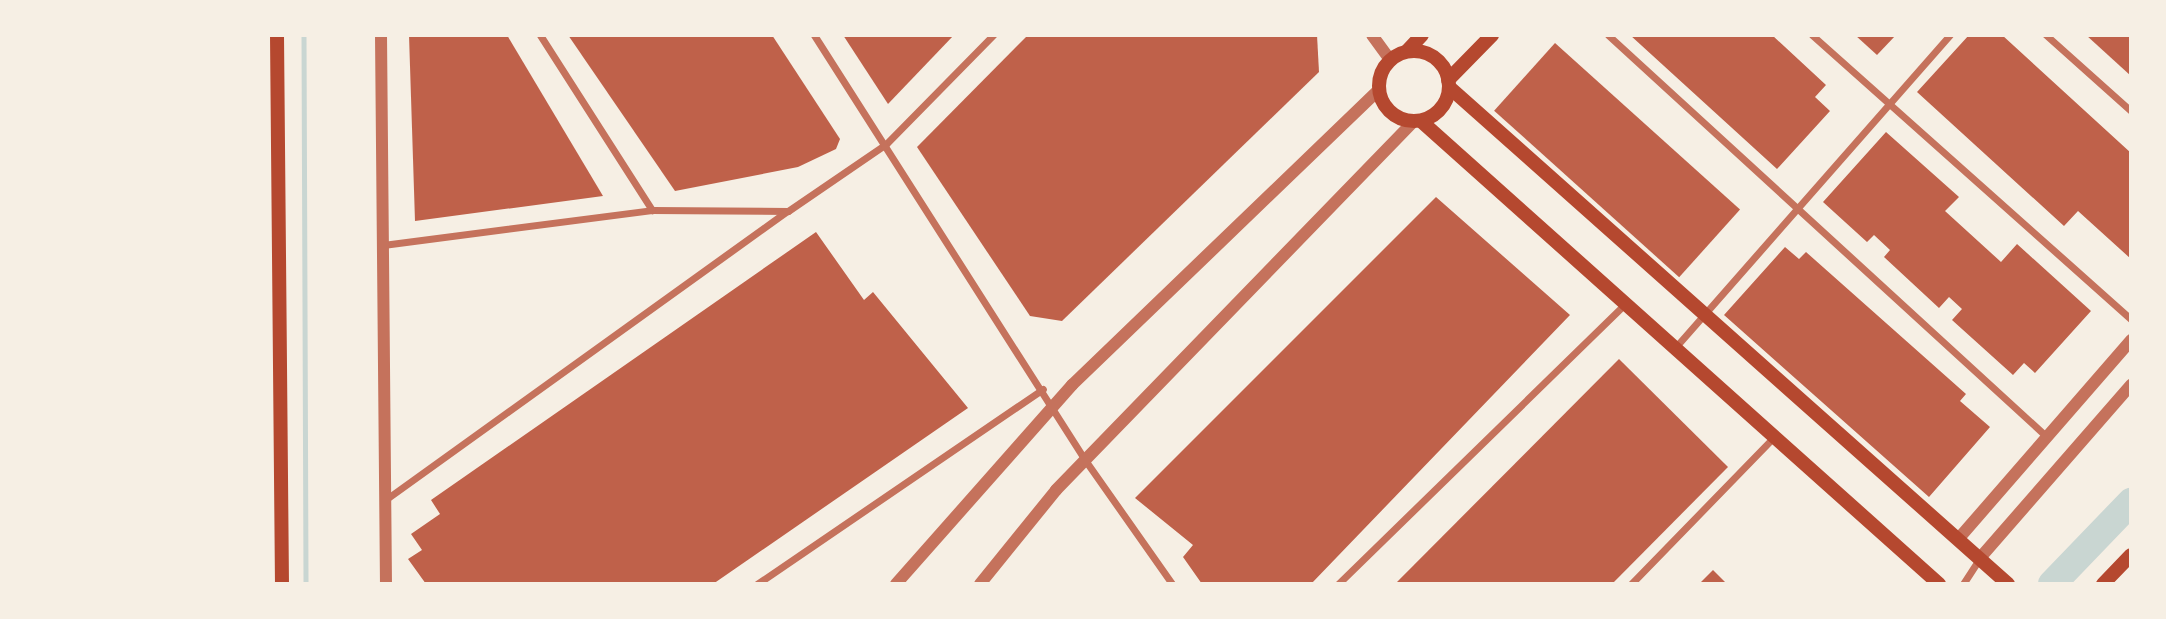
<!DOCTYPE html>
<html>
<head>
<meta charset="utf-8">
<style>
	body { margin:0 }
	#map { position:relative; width:2166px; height:619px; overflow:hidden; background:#f6efe4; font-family:"Source Sans 3",sans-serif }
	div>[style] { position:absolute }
	.stream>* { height:4.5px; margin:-2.25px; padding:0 2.25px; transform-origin:2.25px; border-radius:2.25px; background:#c9d6d2 }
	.river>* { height:28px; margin:-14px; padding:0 14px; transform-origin:14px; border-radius:14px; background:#c9d6d2 }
	.building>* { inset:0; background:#bf614a; transform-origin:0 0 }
	.minor>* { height:7px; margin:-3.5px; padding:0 3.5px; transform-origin:3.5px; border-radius:3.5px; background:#c5725c }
	.tertiary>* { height:12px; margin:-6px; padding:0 6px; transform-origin:6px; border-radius:6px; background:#c5725c }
	.secondary>* { height:14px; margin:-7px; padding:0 7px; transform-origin:7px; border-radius:7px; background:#b5482f }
	.secondary>.ring { margin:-7px; padding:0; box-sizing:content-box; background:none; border:14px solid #b5482f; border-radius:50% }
	span { translate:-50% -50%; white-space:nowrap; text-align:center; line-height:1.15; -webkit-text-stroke:5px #f6efe4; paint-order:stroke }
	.frame { position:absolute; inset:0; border:37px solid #f6efe4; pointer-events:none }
</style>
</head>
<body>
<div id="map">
	<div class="stream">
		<i style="left:304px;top:35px;width:549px;rotate:89.79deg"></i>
	</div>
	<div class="river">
		<i style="left:2052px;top:584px;width:114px;rotate:-46.1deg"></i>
	</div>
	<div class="building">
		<i style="clip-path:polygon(409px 35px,507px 35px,603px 196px,415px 221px)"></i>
		<i style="clip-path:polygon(568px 35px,772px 35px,840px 139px,836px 149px,798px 167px,675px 191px)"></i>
		<i style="clip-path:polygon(843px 35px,954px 35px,888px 104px)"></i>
		<i style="clip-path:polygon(1028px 35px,1317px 35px,1319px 72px,1062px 321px,1030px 316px,917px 147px)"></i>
		<i style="clip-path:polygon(1630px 35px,1772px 35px,1826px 85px,1815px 97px,1830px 111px,1777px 169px)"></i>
		<i style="clip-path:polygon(1855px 35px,1896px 35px,1877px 55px)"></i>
		<i style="clip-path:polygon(1969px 35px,2002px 35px,2131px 153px,2131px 259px,2078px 211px,2064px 226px,1917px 92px)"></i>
		<i style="clip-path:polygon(2086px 35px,2131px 35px,2131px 76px)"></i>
		<i style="left:1555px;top:43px;width:249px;height:91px;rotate:42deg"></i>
		<i style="clip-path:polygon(1886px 132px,1959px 197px,1945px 211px,2001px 262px,2017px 244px,2091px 311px,2035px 373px,2024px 363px,2013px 375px,1952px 320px,1962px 309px,1949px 297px,1939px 308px,1884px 257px,1890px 250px,1874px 235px,1867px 242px,1823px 202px)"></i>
		<i style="clip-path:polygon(1436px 197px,1570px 315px,1311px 584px,1202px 584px,1183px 557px,1193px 545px,1135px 498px)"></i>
		<i style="clip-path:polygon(816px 232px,864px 300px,873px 292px,968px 408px,713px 584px,426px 584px,408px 559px,422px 550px,411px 534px,440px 514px,431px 500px)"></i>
		<i style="clip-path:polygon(1785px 247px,1799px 259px,1806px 252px,1966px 394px,1960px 401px,1990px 427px,1929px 497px,1724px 315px)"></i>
		<i style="clip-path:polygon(1619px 359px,1728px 467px,1612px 584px,1395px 584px)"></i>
		<i style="clip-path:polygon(1713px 570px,1727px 584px,1699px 584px)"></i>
	</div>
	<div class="minor">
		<i style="left:540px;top:35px;width:208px;rotate:57.4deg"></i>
		<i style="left:652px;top:210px;width:136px;rotate:0.4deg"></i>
		<i style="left:788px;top:211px;width:119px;rotate:-34.4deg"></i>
		<i style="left:886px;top:144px;width:153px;rotate:-45.5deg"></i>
		<i style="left:814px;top:35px;width:504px;rotate:57.48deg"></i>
		<i style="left:1085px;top:460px;width:151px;rotate:54.9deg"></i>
		<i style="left:1608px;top:35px;width:595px;rotate:42.48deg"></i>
		<i style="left:1812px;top:35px;width:427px;rotate:41.7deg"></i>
		<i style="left:2046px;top:35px;width:114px;rotate:41.8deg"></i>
		<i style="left:383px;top:245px;width:271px;rotate:-7.4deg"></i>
		<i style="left:1673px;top:350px;width:419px;rotate:-48.7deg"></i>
		<i style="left:385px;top:500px;width:495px;rotate:-35.7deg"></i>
		<i style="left:757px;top:584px;width:346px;rotate:-34.3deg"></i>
		<i style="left:1338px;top:584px;width:398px;rotate:-44.3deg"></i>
		<i style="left:1631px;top:584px;width:202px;rotate:-45.8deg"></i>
		<i style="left:1963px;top:584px;width:31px;rotate:-57deg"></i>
	</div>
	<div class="tertiary">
		<i style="left:381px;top:35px;width:549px;rotate:89.48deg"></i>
		<i style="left:1372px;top:35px;width:31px;rotate:54deg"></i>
		<i style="left:1960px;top:537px;width:261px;rotate:-49deg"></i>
		<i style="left:1980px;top:558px;width:230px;rotate:-48.9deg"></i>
		<i style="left:896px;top:584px;width:266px;rotate:-48.5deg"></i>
		<i style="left:1072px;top:385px;width:426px;rotate:-43.9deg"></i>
		<i style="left:980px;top:584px;width:121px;rotate:-51deg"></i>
		<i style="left:1056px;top:490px;width:514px;rotate:-45.87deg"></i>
	</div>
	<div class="secondary">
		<i style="left:277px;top:35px;width:549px;rotate:89.48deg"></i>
		<i class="ring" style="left:1379px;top:51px;width:56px;height:56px"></i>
		<i style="left:1407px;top:51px;width:22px;rotate:-47deg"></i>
		<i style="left:1448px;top:80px;width:63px;rotate:-45.6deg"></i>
		<i style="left:1449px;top:87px;width:748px;rotate:41.64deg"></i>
		<i style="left:1421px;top:121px;width:695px;rotate:41.79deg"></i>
		<i style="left:2103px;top:584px;width:40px;rotate:-46deg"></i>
	</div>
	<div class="frame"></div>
</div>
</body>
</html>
